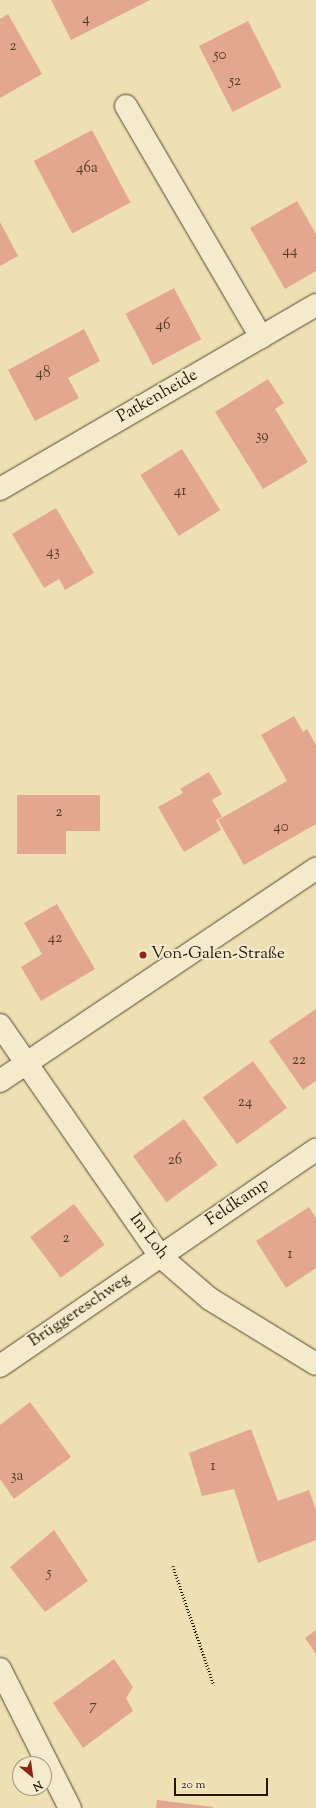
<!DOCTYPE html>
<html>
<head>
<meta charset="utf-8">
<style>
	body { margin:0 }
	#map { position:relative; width:316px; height:1808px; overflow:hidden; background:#eee0b3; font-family:"Sorts Mill Goudy",serif }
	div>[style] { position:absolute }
	.building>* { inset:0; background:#e3a790; transform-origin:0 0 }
	.path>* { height:2.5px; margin-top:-1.25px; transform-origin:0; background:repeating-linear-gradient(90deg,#251401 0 1px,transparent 0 3px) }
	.roads { filter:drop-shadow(0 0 1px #57472e) drop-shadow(0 0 1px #57472e) }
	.minor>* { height:22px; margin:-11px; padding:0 11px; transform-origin:11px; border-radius:11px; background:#f4ebce }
	.dots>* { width:11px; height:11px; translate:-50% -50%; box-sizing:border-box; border:2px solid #f4ebce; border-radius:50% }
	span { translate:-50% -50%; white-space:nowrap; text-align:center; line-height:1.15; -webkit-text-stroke:4px #f4ebce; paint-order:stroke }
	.number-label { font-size:15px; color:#543925 }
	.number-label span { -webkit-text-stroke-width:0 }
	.street-label { font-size:17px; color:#251401 }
	.poi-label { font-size:17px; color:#251401 }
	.left { translate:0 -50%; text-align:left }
	.north { position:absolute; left:12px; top:1756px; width:40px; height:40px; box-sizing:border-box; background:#f4ebce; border:1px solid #a1957c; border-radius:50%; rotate:151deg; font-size:11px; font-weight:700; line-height:16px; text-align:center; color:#251401 }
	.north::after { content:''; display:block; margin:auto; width:14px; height:18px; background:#8f2418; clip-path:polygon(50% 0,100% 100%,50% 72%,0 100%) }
	.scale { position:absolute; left:174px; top:1778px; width:94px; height:18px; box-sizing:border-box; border:2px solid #251401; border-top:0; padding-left:5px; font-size:12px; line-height:14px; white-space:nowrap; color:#251401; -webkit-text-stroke:3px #f4ebce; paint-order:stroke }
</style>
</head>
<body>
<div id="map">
	<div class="building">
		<i style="clip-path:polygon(51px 0,150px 0,71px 40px)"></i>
		<i style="clip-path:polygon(8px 14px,42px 74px,0 98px,0 19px)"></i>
		<i style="left:248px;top:21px;width:74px;height:55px;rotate:63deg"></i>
		<i style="left:92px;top:130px;width:82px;height:66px;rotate:62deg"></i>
		<i style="clip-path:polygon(297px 201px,316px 234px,316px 271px,285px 289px,250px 228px)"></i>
		<i style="clip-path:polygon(0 222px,18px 256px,0 266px)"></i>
		<i style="left:174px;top:288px;width:58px;height:55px;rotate:62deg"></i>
		<i style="clip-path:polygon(84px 329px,100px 361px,68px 378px,79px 398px,35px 421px,8px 370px)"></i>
		<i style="clip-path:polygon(268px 379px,284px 403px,275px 409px,308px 462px,263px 489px,215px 412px)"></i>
		<i style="left:182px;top:449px;width:72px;height:49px;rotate:58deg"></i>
		<i style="clip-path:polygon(56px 508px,94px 573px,65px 590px,59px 579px,44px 588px,12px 534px)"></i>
		<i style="clip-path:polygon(294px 716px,303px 732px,307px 729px,316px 745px,316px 824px,244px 865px,218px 820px,287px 781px,261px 735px)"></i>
		<i style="clip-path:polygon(209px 772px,222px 794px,212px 800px,222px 817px,216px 820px,221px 830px,184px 852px,158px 807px,183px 793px,180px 789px)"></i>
		<i style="clip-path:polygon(17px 795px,100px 795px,100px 831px,66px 831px,66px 854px,17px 854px)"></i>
		<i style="clip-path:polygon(57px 904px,95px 969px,41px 1001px,21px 967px,42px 954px,24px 923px)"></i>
		<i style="clip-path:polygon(316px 1009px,316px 1081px,303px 1090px,269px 1041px)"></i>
		<i style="left:253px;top:1061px;width:58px;height:62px;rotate:54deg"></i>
		<i style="left:184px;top:1119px;width:57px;height:63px;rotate:54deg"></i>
		<i style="left:74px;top:1204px;width:51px;height:55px;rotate:53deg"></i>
		<i style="clip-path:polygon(309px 1207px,316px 1218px,316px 1268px,286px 1288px,256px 1241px)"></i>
		<i style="clip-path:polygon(30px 1402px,71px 1457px,14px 1499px,0 1479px,0 1425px)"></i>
		<i style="clip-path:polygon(251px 1429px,278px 1501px,309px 1490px,316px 1510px,316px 1540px,258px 1563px,234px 1489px,202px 1496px,189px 1453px)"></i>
		<i style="clip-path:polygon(54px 1530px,88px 1581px,45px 1612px,10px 1567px)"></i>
		<i style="clip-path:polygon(316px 1630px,316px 1654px,305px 1638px)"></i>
		<i style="clip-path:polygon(114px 1659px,133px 1687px,126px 1698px,133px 1711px,83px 1748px,53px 1703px)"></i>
		<i style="clip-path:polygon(157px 1800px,213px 1807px,213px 1808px,156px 1808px)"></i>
	</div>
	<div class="path">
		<i style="left:173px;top:1566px;width:126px;rotate:71deg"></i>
	</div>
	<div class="roads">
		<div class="minor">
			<i style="left:126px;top:106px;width:268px;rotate:59.7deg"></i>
			<i style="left:0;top:489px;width:366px;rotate:-30.2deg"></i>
			<i style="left:0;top:1025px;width:281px;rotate:55.3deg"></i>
			<i style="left:160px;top:1256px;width:66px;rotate:40.7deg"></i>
			<i style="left:210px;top:1299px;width:124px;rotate:31.5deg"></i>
			<i style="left:0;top:1081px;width:381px;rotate:-33.9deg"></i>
			<i style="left:0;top:1366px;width:383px;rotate:-34.4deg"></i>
			<i style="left:0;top:1669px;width:156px;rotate:63.3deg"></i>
		</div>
	</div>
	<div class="dots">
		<i style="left:143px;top:955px;background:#8f2418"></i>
	</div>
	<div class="number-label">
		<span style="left:86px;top:20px">4</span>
		<span style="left:13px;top:47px">2</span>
		<span style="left:220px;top:56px">50</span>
		<span style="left:235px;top:82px">52</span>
		<span style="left:87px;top:169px">46a</span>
		<span style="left:290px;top:252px">44</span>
		<span style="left:163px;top:326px">46</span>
		<span style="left:43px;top:374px">48</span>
		<span style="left:262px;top:437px">39</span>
		<span style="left:180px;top:492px">41</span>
		<span style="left:53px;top:553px">43</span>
		<span style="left:59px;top:813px">2</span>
		<span style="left:281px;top:828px">40</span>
		<span style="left:55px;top:939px">42</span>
		<span style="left:299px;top:1061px">22</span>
		<span style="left:245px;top:1103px">24</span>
		<span style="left:175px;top:1161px">26</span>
		<span style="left:66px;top:1239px">2</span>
		<span style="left:290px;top:1255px">1</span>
		<span style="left:213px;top:1467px">1</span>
		<span style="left:17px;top:1477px">3a</span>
		<span style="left:49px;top:1574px">5</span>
		<span style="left:93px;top:1707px">7</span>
	</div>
	<div class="street-label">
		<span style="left:158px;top:397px;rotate:-30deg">Patkenheide</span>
		<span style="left:238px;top:1203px;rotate:-34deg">Feldkamp</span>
		<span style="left:148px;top:1237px;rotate:53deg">Im Loh</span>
		<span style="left:80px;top:1311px;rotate:-34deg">Brüggereschweg</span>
	</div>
	<div class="poi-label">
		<span class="left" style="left:151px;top:955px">Von-Galen-Straße</span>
	</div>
	<div class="north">N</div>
	<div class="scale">20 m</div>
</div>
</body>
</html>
